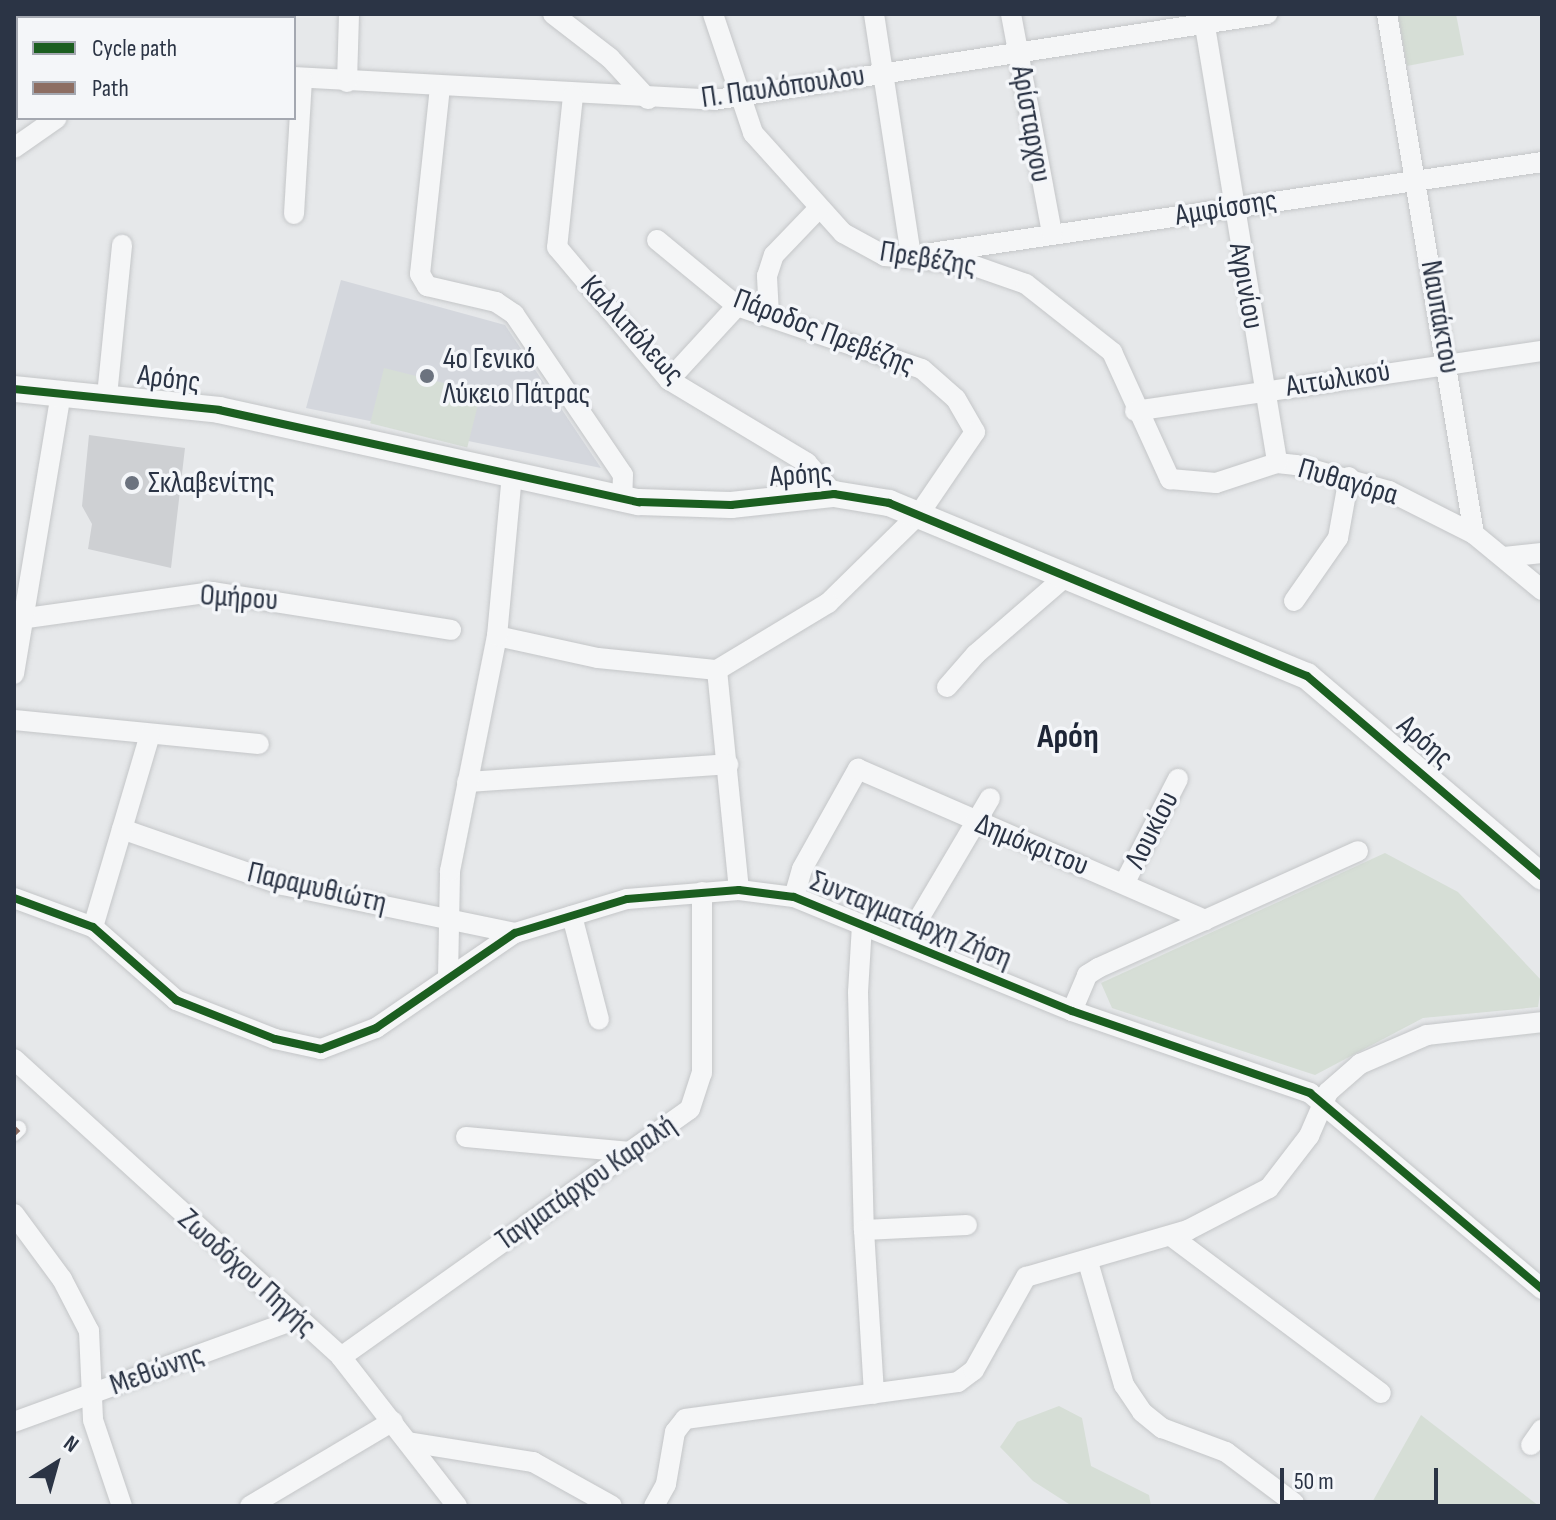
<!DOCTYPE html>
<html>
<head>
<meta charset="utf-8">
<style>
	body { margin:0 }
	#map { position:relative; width:1556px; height:1520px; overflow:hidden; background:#e6e8ea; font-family:"Sofia Sans Condensed",sans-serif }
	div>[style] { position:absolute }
	.built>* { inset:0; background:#d4d7dd }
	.green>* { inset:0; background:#d6ded6; transform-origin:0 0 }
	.building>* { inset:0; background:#ced0d3 }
	.roads { filter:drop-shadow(0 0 2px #c4c6c8) drop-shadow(0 0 2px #c4c6c8) }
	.pedestrian>* { height:16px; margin:-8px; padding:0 8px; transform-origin:8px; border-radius:8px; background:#f5f6f7 }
	.minor>* { height:20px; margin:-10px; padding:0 10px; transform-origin:10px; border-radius:10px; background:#f5f6f7 }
	.tertiary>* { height:26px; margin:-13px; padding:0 13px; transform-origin:13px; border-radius:13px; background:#f5f6f7 }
	.quiet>* { height:6px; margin-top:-3px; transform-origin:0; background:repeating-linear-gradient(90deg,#8d6e63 0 12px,transparent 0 18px) }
	.cycleway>* { height:8px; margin:-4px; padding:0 4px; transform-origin:4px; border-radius:4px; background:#1b5e20 }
	.dots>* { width:22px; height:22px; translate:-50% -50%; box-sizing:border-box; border:4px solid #f4f6f9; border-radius:50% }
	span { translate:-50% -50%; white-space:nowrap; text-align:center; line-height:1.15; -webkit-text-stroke:7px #f4f6f9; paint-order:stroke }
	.street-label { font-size:30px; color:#2b3445 }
	.poi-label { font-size:30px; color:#2b3445 }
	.left { translate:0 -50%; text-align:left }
	.quarter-label { font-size:34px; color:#1d2536; font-weight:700 }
	.frame { position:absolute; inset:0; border:16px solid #2b3445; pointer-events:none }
	.legend { position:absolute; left:16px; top:16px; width:280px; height:104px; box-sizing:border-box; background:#f4f6f9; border:2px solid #a4a8b1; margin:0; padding:10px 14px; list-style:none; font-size:24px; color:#2b3445 }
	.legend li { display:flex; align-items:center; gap:16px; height:40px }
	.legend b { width:40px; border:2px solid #a4a8b1 }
	.north { position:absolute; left:16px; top:1424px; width:80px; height:80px; -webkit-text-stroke:6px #f4f6f9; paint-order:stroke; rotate:37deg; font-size:22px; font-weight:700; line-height:32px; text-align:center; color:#2b3445 }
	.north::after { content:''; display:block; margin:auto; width:28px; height:36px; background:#2b3445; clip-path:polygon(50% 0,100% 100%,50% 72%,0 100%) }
	.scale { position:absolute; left:1280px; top:1468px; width:158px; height:36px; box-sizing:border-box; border:4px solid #2b3445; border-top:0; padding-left:10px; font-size:24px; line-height:28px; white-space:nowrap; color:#2b3445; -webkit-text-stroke:6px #f4f6f9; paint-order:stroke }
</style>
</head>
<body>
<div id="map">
	<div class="built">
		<i style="clip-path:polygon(341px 280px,505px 325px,601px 468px,306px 408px)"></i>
	</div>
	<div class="green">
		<i style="clip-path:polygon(1398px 14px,1456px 14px,1464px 55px,1407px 66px)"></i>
		<i style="left:384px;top:368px;width:100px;height:57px;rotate:14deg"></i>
		<i style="clip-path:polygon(1385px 853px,1458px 892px,1542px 981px,1538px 1007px,1423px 1018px,1315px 1075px,1112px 1008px,1101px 983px)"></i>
		<i style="clip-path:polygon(1059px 1406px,1082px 1418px,1091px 1466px,1149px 1495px,1151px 1506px,1072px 1506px,1033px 1481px,1000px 1447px,1017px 1422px)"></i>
		<i style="clip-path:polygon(1421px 1415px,1539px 1506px,1370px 1506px)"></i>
	</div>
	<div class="building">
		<i style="clip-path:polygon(89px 435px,185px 448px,171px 568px,88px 549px,92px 524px,82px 506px)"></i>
	</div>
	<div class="roads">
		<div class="pedestrian">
			<i style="left:14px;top:1133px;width:6px;rotate:-45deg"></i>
		</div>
		<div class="minor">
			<i style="left:82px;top:14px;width:8px;rotate:30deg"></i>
			<i style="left:553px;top:14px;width:72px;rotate:37.7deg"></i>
			<i style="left:610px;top:58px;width:56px;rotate:47.2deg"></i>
			<i style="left:713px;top:14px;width:126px;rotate:71.4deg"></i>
			<i style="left:753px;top:133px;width:135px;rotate:48deg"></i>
			<i style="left:843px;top:233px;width:48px;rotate:28.7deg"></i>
			<i style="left:885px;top:256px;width:84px;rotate:5.4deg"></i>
			<i style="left:969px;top:264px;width:60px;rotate:19.3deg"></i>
			<i style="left:1026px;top:284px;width:110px;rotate:38.3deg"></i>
			<i style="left:1112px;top:352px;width:140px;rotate:65.5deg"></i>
			<i style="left:1170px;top:479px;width:46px;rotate:5deg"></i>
			<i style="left:1216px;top:483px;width:64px;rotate:-18.2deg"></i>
			<i style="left:1277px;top:463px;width:19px;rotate:6deg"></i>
			<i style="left:1296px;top:465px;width:97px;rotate:15.6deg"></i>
			<i style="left:1389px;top:491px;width:95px;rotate:26.8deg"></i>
			<i style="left:874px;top:14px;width:245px;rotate:81.3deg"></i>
			<i style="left:911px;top:256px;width:638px;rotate:-8.47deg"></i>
			<i style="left:1011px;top:14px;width:224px;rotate:79.4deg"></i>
			<i style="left:1203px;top:14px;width:455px;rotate:80.6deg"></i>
			<i style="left:1387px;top:14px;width:527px;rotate:80.5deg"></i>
			<i style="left:1474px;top:534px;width:88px;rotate:39.5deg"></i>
			<i style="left:294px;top:77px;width:421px;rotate:3.1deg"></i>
			<i style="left:714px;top:100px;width:560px;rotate:-8.84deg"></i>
			<i style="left:347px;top:82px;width:68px;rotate:-88.3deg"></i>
			<i style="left:440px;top:87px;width:188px;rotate:96.1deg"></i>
			<i style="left:420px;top:274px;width:14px;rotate:60deg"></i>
			<i style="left:427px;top:286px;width:71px;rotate:13.1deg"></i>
			<i style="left:496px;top:302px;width:22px;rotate:34deg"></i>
			<i style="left:514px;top:314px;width:194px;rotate:55.9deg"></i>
			<i style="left:623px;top:475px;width:24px;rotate:92deg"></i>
			<i style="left:573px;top:96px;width:152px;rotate:96deg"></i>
			<i style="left:557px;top:247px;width:174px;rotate:49.9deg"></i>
			<i style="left:669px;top:380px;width:161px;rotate:31deg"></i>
			<i style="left:807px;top:463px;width:41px;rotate:48.9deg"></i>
			<i style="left:14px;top:148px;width:52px;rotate:-34.9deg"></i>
			<i style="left:294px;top:214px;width:135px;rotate:-86.6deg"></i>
			<i style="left:657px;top:240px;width:104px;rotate:39.5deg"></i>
			<i style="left:737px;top:306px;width:195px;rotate:18.8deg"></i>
			<i style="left:922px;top:369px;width:45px;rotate:41.4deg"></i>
			<i style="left:956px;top:399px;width:38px;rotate:60deg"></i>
			<i style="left:975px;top:432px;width:99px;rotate:124.3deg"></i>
			<i style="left:919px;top:514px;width:127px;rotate:135.6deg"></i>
			<i style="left:828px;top:603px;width:130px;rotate:148.9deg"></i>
			<i style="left:717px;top:670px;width:221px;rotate:84.3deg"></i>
			<i style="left:769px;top:315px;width:39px;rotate:-93deg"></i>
			<i style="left:767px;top:276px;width:22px;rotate:-72deg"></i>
			<i style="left:774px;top:255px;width:65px;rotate:-46.2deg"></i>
			<i style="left:669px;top:380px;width:100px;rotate:-47.4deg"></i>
			<i style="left:107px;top:396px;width:152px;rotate:-84.3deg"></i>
			<i style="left:1135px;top:411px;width:411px;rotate:-8.4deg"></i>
			<i style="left:1504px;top:557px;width:38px;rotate:-6deg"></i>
			<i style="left:1294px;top:601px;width:77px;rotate:-55.1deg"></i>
			<i style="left:1338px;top:538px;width:62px;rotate:-79.8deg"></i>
			<i style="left:27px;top:618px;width:187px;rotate:-8deg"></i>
			<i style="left:212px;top:592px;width:242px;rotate:9deg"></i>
			<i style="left:497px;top:636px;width:103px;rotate:12.3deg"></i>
			<i style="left:598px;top:658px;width:120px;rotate:5.8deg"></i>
			<i style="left:14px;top:674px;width:286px;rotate:-80.5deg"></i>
			<i style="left:947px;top:687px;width:44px;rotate:-48.7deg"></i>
			<i style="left:976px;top:654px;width:119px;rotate:-40.9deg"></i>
			<i style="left:14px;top:720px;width:246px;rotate:5.6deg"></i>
			<i style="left:467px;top:782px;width:262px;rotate:-3.9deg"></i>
			<i style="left:122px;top:829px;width:170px;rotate:19.2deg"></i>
			<i style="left:283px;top:885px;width:237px;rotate:11.7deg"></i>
			<i style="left:1125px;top:882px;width:116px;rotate:-62.8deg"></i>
			<i style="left:794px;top:897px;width:29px;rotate:-74deg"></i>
			<i style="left:802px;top:869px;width:115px;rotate:-60.8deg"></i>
			<i style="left:858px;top:769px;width:379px;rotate:23.5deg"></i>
			<i style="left:14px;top:898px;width:84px;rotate:20.2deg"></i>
			<i style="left:93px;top:927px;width:111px;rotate:41.3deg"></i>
			<i style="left:176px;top:1000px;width:106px;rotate:21.5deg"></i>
			<i style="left:275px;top:1039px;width:47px;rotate:12.3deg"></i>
			<i style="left:321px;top:1049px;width:59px;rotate:-20.9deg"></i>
			<i style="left:376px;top:1028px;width:168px;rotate:-34.4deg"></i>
			<i style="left:515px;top:933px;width:117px;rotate:-16.9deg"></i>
			<i style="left:627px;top:899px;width:112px;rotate:-4.6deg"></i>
			<i style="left:739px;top:890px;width:55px;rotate:7.3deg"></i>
			<i style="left:794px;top:897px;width:300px;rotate:22.3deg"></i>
			<i style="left:1072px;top:1011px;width:252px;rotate:19deg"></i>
			<i style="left:1310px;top:1093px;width:304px;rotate:40.2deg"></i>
			<i style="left:572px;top:916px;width:107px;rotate:75.4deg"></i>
			<i style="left:862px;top:925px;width:67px;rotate:93.4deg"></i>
			<i style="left:858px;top:992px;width:238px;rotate:88.6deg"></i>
			<i style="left:864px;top:1230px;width:164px;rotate:86.5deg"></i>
			<i style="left:93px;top:927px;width:201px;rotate:-73.5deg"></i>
			<i style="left:905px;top:942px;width:167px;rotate:-59.4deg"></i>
			<i style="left:448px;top:978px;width:107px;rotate:-88.9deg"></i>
			<i style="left:450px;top:871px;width:240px;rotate:-78.7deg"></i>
			<i style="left:497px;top:636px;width:163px;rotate:-84.7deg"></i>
			<i style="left:1072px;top:1011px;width:39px;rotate:-67deg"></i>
			<i style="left:1087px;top:975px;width:13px;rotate:-32deg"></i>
			<i style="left:1098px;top:968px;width:285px;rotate:-24.2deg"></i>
			<i style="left:14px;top:1059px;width:442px;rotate:42.3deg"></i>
			<i style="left:341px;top:1357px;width:189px;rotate:52.1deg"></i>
			<i style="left:466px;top:1137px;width:165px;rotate:5.2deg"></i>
			<i style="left:14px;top:1214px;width:81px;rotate:53.6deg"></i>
			<i style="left:62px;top:1279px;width:59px;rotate:62.6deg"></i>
			<i style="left:89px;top:1331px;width:89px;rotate:87.4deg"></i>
			<i style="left:93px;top:1420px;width:91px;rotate:71.4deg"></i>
			<i style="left:864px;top:1230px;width:103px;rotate:-2.8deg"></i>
			<i style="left:1171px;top:1236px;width:262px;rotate:36.8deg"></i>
			<i style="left:1088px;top:1262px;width:128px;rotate:73.7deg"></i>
			<i style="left:1124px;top:1385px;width:32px;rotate:56deg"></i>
			<i style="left:1142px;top:1412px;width:26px;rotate:39deg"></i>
			<i style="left:1162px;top:1428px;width:68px;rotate:20.6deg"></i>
			<i style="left:1226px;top:1452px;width:85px;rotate:36.9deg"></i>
			<i style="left:341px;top:1357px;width:428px;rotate:-35.4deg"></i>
			<i style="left:690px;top:1109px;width:38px;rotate:-72deg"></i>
			<i style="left:702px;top:1073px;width:181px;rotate:-90deg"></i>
			<i style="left:14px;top:1422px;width:303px;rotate:-20deg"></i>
			<i style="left:408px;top:1442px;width:127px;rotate:9.1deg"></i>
			<i style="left:533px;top:1462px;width:90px;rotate:29.1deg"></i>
			<i style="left:1531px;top:1445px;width:19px;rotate:-55deg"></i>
			<i style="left:250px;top:1506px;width:166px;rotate:-30.7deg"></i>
			<i style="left:654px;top:1506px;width:25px;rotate:-61deg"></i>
			<i style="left:666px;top:1484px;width:53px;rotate:-80.2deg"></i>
			<i style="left:675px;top:1432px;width:16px;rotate:-52deg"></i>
			<i style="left:685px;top:1419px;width:275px;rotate:-7.7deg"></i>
			<i style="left:958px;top:1382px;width:20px;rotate:-37deg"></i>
			<i style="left:974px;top:1370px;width:107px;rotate:-60.8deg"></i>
			<i style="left:1026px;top:1277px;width:169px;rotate:-16.2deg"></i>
			<i style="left:1188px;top:1230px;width:91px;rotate:-27.4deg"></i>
			<i style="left:1269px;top:1188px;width:66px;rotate:-52.4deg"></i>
			<i style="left:1309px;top:1136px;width:48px;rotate:-66.6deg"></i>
			<i style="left:1328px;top:1092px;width:43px;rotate:-41.2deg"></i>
			<i style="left:1360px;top:1064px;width:73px;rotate:-23.4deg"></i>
			<i style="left:1427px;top:1035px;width:116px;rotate:-6.4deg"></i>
		</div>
		<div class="tertiary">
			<i style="left:14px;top:389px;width:206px;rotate:5.8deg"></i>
			<i style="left:219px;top:410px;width:430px;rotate:12.4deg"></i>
			<i style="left:639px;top:502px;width:92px;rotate:1.9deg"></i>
			<i style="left:731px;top:505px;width:104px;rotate:-6.1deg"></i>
			<i style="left:834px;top:494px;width:56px;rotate:9.3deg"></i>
			<i style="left:889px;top:503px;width:452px;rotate:22.5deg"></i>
			<i style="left:1307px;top:676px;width:309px;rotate:40.5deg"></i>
		</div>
	</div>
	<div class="quiet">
		<i style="left:14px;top:1133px;width:6px;rotate:-45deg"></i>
	</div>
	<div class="cycleway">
		<i style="left:14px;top:389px;width:206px;rotate:5.8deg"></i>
		<i style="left:219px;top:410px;width:430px;rotate:12.4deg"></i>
		<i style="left:639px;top:502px;width:92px;rotate:1.9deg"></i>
		<i style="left:731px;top:505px;width:104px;rotate:-6.1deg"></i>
		<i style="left:834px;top:494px;width:56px;rotate:9.3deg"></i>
		<i style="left:889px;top:503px;width:452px;rotate:22.5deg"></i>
		<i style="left:1307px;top:676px;width:309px;rotate:40.5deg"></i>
		<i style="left:14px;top:898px;width:84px;rotate:20.2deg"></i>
		<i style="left:93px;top:927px;width:111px;rotate:41.3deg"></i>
		<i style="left:176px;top:1000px;width:106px;rotate:21.5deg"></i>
		<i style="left:275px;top:1039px;width:47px;rotate:12.3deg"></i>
		<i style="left:321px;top:1049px;width:59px;rotate:-20.9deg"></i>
		<i style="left:376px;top:1028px;width:168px;rotate:-34.4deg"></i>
		<i style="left:515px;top:933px;width:117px;rotate:-16.9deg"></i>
		<i style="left:627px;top:899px;width:112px;rotate:-4.6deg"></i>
		<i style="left:739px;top:890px;width:55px;rotate:7.3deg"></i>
		<i style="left:794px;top:897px;width:300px;rotate:22.3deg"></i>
		<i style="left:1072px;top:1011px;width:252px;rotate:19deg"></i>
		<i style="left:1310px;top:1093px;width:304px;rotate:40.2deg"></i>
	</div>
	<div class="dots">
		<i style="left:427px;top:376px;background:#6c737f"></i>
		<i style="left:132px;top:483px;background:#6c737f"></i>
	</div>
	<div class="street-label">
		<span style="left:783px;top:87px;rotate:-8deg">Π. Παυλόπουλου</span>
		<span style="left:1031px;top:124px;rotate:80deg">Αρίσταρχου</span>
		<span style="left:1226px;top:208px;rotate:-9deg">Αμφίσσης</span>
		<span style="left:928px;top:259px;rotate:9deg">Πρεβέζης</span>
		<span style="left:1246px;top:286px;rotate:80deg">Αγρινίου</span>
		<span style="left:1440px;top:317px;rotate:80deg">Ναυπάκτου</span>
		<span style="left:632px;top:330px;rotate:47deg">Καλλιπόλεως</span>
		<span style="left:824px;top:332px;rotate:21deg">Πάροδος Πρεβέζης</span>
		<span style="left:169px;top:379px;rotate:7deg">Αρόης</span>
		<span style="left:1338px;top:379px;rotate:-9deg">Αιτωλικού</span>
		<span style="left:801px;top:475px;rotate:-4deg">Αρόης</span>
		<span style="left:1348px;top:482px;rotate:16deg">Πυθαγόρα</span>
		<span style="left:239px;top:598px;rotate:4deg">Ομήρου</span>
		<span style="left:1425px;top:742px;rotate:41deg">Αρόης</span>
		<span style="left:1152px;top:830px;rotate:-63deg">Λουκίου</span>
		<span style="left:1032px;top:845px;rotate:22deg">Δημόκριτου</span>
		<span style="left:317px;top:888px;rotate:13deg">Παραμυθιώτη</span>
		<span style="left:911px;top:920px;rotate:22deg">Συνταγματάρχη Ζήση</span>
		<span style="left:586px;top:1183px;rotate:-35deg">Ταγματάρχου Καραλή</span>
		<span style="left:247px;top:1273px;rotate:42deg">Ζωοδόχου Πηγής</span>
		<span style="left:157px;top:1370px;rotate:-20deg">Μεθώνης</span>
	</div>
	<div class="poi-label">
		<span class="left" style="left:443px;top:376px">4ο Γενικό<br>Λύκειο Πάτρας</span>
		<span class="left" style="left:148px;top:483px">Σκλαβενίτης</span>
	</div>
	<div class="quarter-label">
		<span style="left:1068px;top:737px">Αρόη</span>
	</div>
	<div class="frame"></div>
	<ul class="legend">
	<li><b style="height:10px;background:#1b5e20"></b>Cycle path</li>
	<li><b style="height:10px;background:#8d6e63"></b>Path</li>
	</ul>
	<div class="north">N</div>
	<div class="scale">50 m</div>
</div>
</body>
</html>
